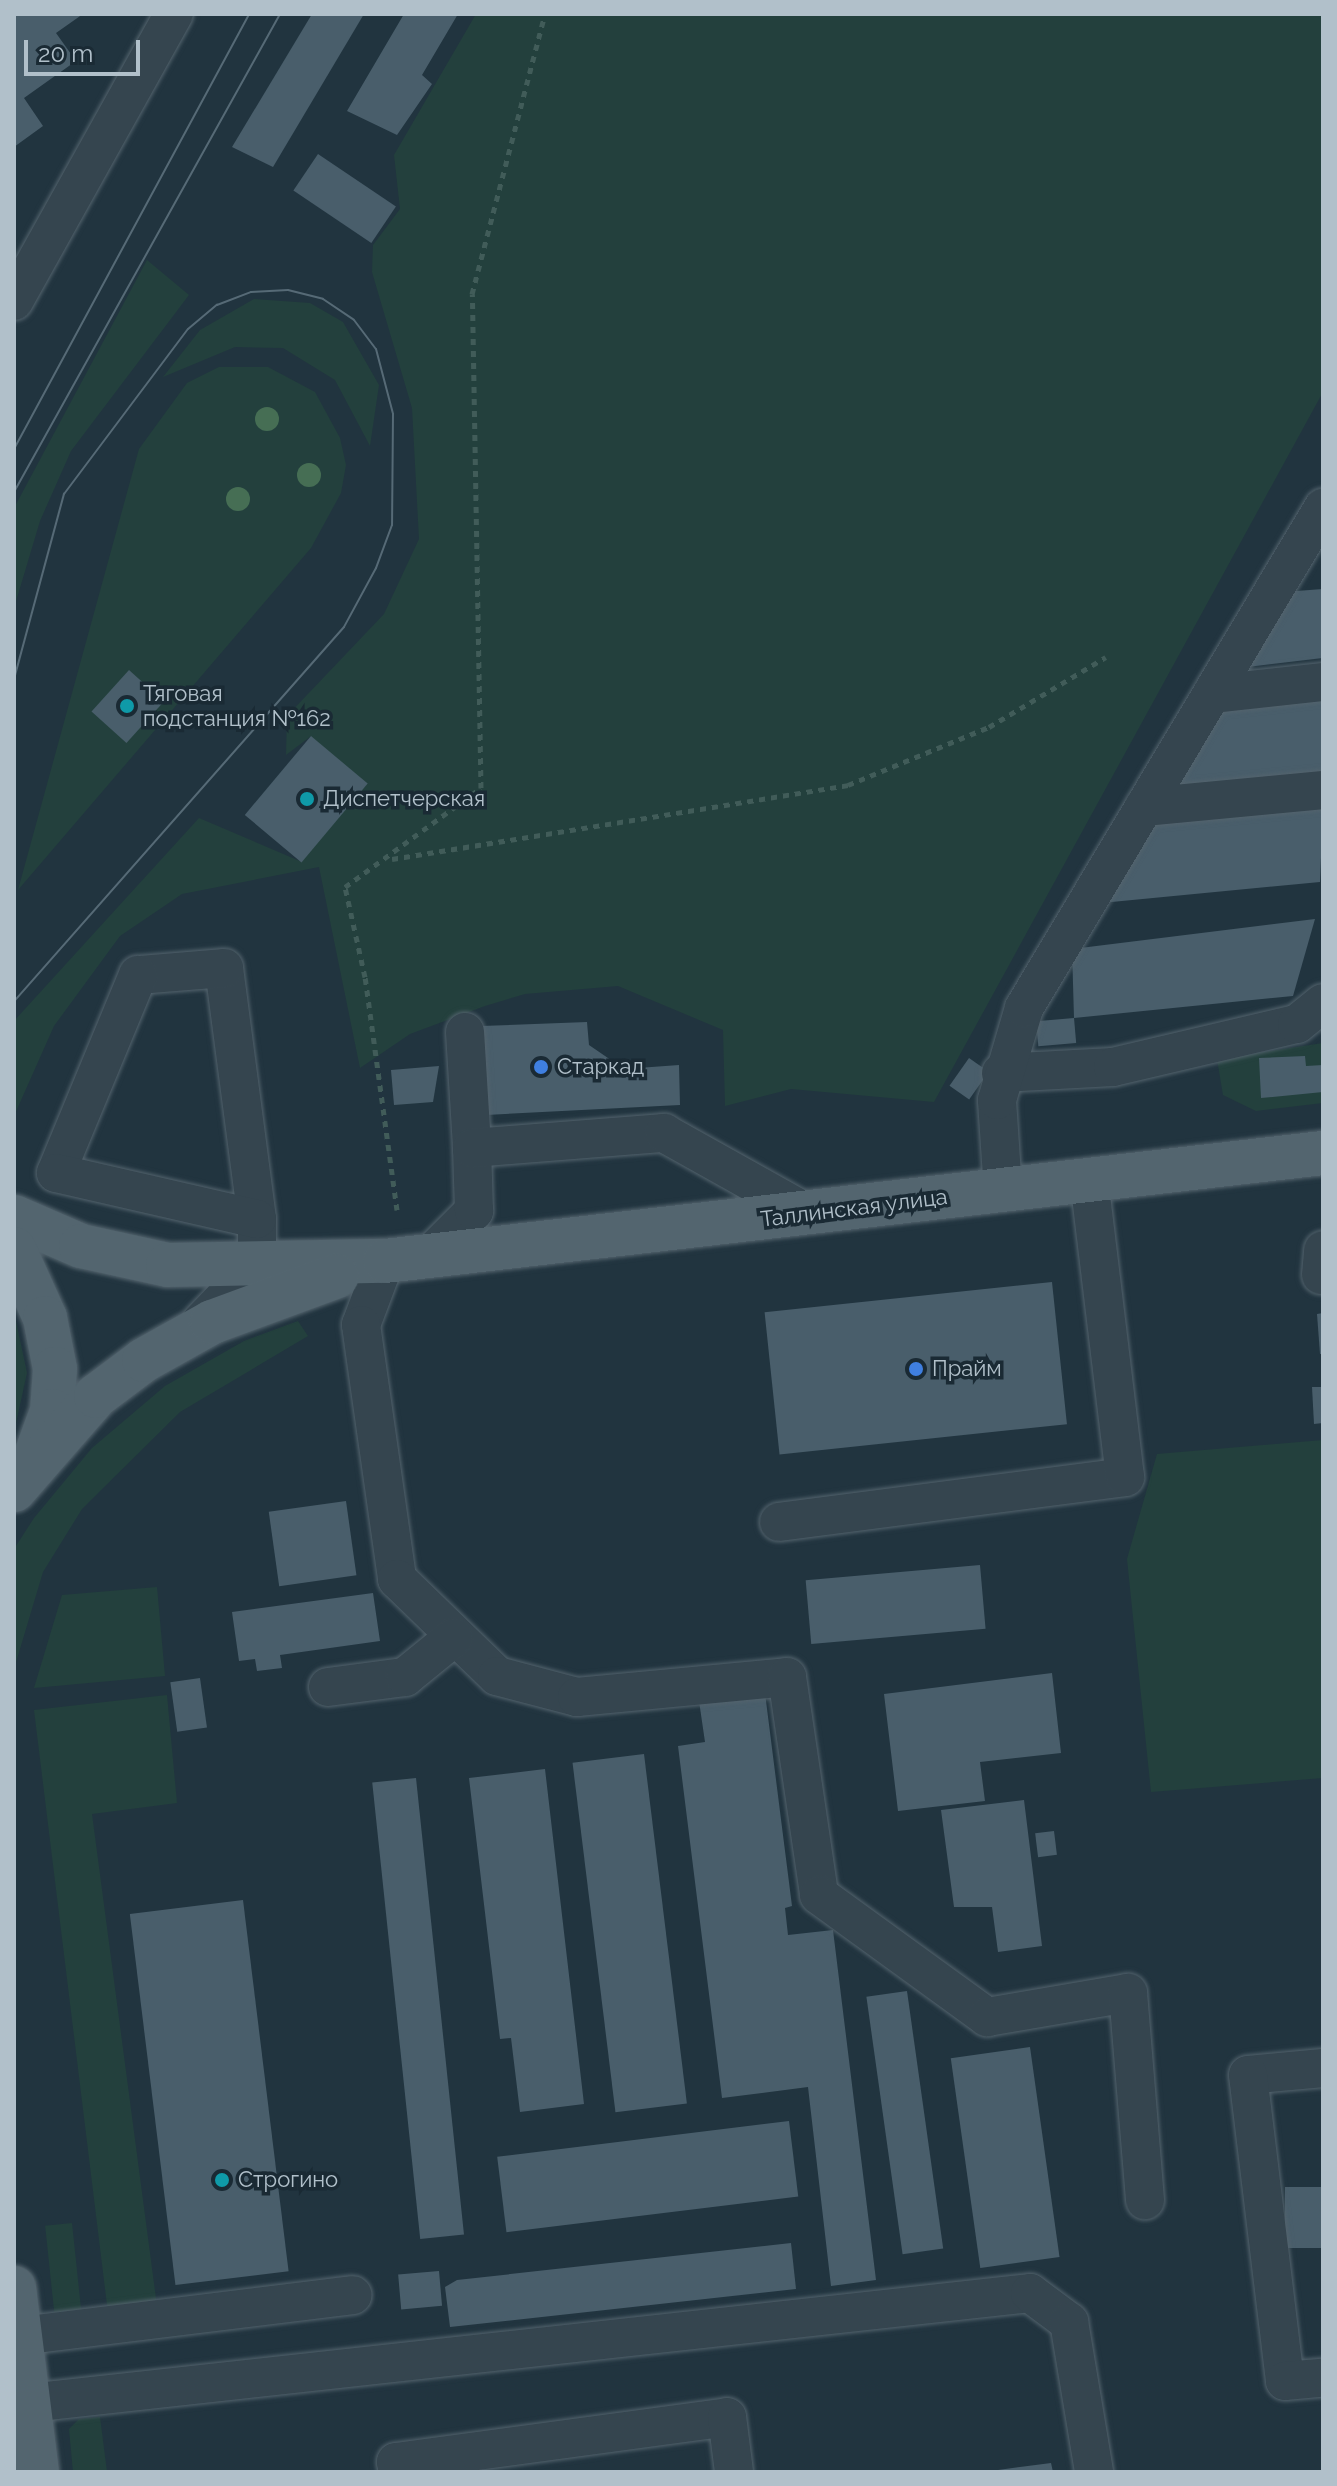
<!DOCTYPE html>
<html>
<head>
<meta charset="utf-8">
<style>
	body { margin:0 }
	#map { position:relative; width:1337px; height:2486px; overflow:hidden; background:#21343f; font-family:Raleway,sans-serif }
	div>[style] { position:absolute }
	.green>* { inset:0; background:#23403d; transform-origin:0 0 }
	.building>* { inset:0; background:#495e6b; transform-origin:0 0 }
	.path>* { height:5px; margin-top:-2.5px; transform-origin:0; background:repeating-linear-gradient(90deg,#415c59 0 6px,transparent 0 12px) }
	.roads { filter:drop-shadow(0 0 2px #53636d) drop-shadow(0 0 2px #53636d) }
	.minor>* { height:38px; margin:-19px; padding:0 19px; transform-origin:19px; border-radius:19px; background:#35454f }
	.major>* { height:44px; margin:-22px; padding:0 22px; transform-origin:22px; border-radius:22px; background:#53656f }
	.tram>* { height:2px; margin:-1px; padding:0 1px; transform-origin:1px; border-radius:1px; background:#566a76 }
	.trees>* { width:24px; height:24px; margin:-12px; border-radius:50%; background:#466e54 }
	.dots>* { width:22px; height:22px; translate:-50% -50%; box-sizing:border-box; border:4px solid #1a2a34; border-radius:50% }
	span { translate:-50% -50%; white-space:nowrap; text-align:center; line-height:1.15; -webkit-text-stroke:7px #1a2a34; paint-order:stroke }
	.poi-label { font-size:22px; color:#b1c0ca }
	.left { translate:0 -50%; text-align:left }
	.street-label { font-size:22px; color:#b1c0ca }
	.frame { position:absolute; inset:0; border:16px solid #b1c0ca; pointer-events:none }
	.scale { position:absolute; left:24px; top:40px; width:116px; height:36px; box-sizing:border-box; border:4px solid #b1c0ca; border-top:0; padding-left:10px; font-size:24px; line-height:28px; white-space:nowrap; color:#b1c0ca; -webkit-text-stroke:6px #1a2a34; paint-order:stroke }
</style>
</head>
<body>
<div id="map">
	<div class="green">
		<i style="clip-path:polygon(476px 14px,1323px 14px,1323px 392px,934px 1102px,791px 1089px,725px 1106px,723px 1030px,618px 986px,525px 994px,485px 1006px,410px 1034px,360px 1068px,319px 867px,182px 894px,120px 936px,54px 1026px,14px 1116px,14px 1021px,199px 818px,302px 862px,311px 736px,286px 755px,287px 716px,384px 614px,419px 539px,412px 408px,372px 272px,373px 245px,400px 209px,394px 155px)"></i>
		<i style="clip-path:polygon(147px 260px,189px 295px,71px 451px,40px 521px,14px 608px,14px 508px)"></i>
		<i style="clip-path:polygon(254px 299px,310px 303px,343px 322px,379px 385px,370px 446px,335px 380px,283px 348px,235px 347px,163px 377px,200px 330px)"></i>
		<i style="clip-path:polygon(219px 367px,268px 367px,315px 392px,340px 438px,346px 465px,341px 493px,311px 548px,18px 890px,139px 449px,187px 383px)"></i>
		<i style="clip-path:polygon(1323px 1043px,1323px 1103px,1256px 1111px,1223px 1095px,1217px 1059px)"></i>
		<i style="clip-path:polygon(14px 1312px,27px 1373px,14px 1432px)"></i>
		<i style="clip-path:polygon(298px 1321px,308px 1336px,180px 1412px,82px 1509px,43px 1572px,14px 1669px,14px 1549px,34px 1518px,92px 1448px,165px 1386px,244px 1341px)"></i>
		<i style="clip-path:polygon(1323px 1440px,1323px 1778px,1151px 1792px,1127px 1559px,1157px 1454px)"></i>
		<i style="clip-path:polygon(157px 1587px,165px 1676px,34px 1688px,62px 1595px)"></i>
		<i style="clip-path:polygon(167px 1695px,177px 1803px,92px 1814px,157px 2306px,108px 2313px,34px 1710px)"></i>
		<i style="left:72px;top:2223px;width:87px;height:27px;rotate:84deg"></i>
		<i style="clip-path:polygon(100px 2417px,107px 2472px,73px 2472px,69px 2429px,79px 2419px)"></i>
	</div>
	<div class="building">
		<i style="clip-path:polygon(14px 14px,83px 14px,56px 33px,76px 61px,24px 98px,43px 126px,14px 147px)"></i>
		<i style="clip-path:polygon(312px 14px,364px 14px,273px 167px,232px 147px)"></i>
		<i style="clip-path:polygon(404px 14px,458px 14px,422px 75px,432px 84px,397px 135px,347px 111px)"></i>
		<i style="left:318px;top:154px;width:94px;height:44px;rotate:34deg"></i>
		<i style="clip-path:polygon(1323px 589px,1323px 658px,1239px 668px,1283px 592px)"></i>
		<i style="left:129px;top:670px;width:47px;height:56px;rotate:42deg"></i>
		<i style="clip-path:polygon(1323px 698px,1323px 772px,1169px 790px,1208px 714px)"></i>
		<i style="left:311px;top:736px;width:74px;height:103px;rotate:40deg"></i>
		<i style="clip-path:polygon(1323px 808px,1320px 882px,1091px 904px,1143px 826px)"></i>
		<i style="clip-path:polygon(1315px 919px,1293px 996px,1074px 1018px,1072px 949px)"></i>
		<i style="left:1074px;top:1018px;width:25px;height:38px;rotate:85deg"></i>
		<i style="clip-path:polygon(587px 1022px,589px 1045px,624px 1069px,679px 1065px,680px 1105px,486px 1115px,481px 1026px)"></i>
		<i style="clip-path:polygon(1305px 1056px,1306px 1066px,1323px 1065px,1323px 1092px,1261px 1098px,1259px 1058px)"></i>
		<i style="left:969px;top:1058px;width:24px;height:34px;rotate:35deg"></i>
		<i style="clip-path:polygon(439px 1066px,433px 1102px,394px 1105px,391px 1070px)"></i>
		<i style="left:1052px;top:1282px;width:143px;height:289px;rotate:84deg"></i>
		<i style="clip-path:polygon(1323px 1313px,1323px 1354px,1320px 1354px,1317px 1314px)"></i>
		<i style="clip-path:polygon(1312px 1387px,1323px 1387px,1323px 1423px,1314px 1424px)"></i>
		<i style="left:346px;top:1501px;width:75px;height:78px;rotate:82deg"></i>
		<i style="left:980px;top:1565px;width:64px;height:175px;rotate:85deg"></i>
		<i style="clip-path:polygon(373px 1593px,380px 1641px,280px 1655px,282px 1668px,257px 1671px,255px 1659px,239px 1661px,232px 1612px)"></i>
		<i style="clip-path:polygon(1052px 1673px,1061px 1753px,980px 1762px,985px 1801px,898px 1811px,884px 1694px)"></i>
		<i style="left:200px;top:1678px;width:50px;height:30px;rotate:82deg"></i>
		<i style="clip-path:polygon(765px 1693px,792px 1906px,785px 1908px,788px 1935px,833px 1930px,876px 2280px,831px 2286px,808px 2087px,722px 2098px,678px 1746px,705px 1742px,699px 1701px)"></i>
		<i style="left:644px;top:1754px;width:352px;height:72px;rotate:83deg"></i>
		<i style="clip-path:polygon(545px 1769px,584px 2104px,520px 2112px,511px 2038px,500px 2039px,469px 1778px)"></i>
		<i style="left:416px;top:1778px;width:459px;height:44px;rotate:84deg"></i>
		<i style="clip-path:polygon(1024px 1800px,1042px 1946px,998px 1952px,992px 1907px,954px 1907px,941px 1810px)"></i>
		<i style="left:1054px;top:1831px;width:24px;height:19px;rotate:83deg"></i>
		<i style="left:243px;top:1900px;width:374px;height:114px;rotate:83deg"></i>
		<i style="left:907px;top:1991px;width:260px;height:41px;rotate:82deg"></i>
		<i style="left:1030px;top:2047px;width:212px;height:80px;rotate:82deg"></i>
		<i style="left:789px;top:2121px;width:76px;height:294px;rotate:83deg"></i>
		<i style="left:1323px;top:2187px;width:61px;height:38px;rotate:90deg"></i>
		<i style="clip-path:polygon(791px 2243px,796px 2289px,450px 2327px,445px 2287px,457px 2280px)"></i>
		<i style="left:439px;top:2271px;width:35px;height:41px;rotate:85deg"></i>
		<i style="clip-path:polygon(1051px 2463px,1053px 2472px,998px 2472px,998px 2470px)"></i>
	</div>
	<div class="path">
		<i style="left:392px;top:859px;width:462px;rotate:-9.2deg"></i>
		<i style="left:848px;top:785px;width:152px;rotate:-22.4deg"></i>
		<i style="left:989px;top:727px;width:136px;rotate:-30.9deg"></i>
		<i style="left:397px;top:1210px;width:235px;rotate:-97.8deg"></i>
		<i style="left:365px;top:977px;width:92px;rotate:-102.5deg"></i>
		<i style="left:345px;top:887px;width:168px;rotate:-36.1deg"></i>
		<i style="left:481px;top:788px;width:494px;rotate:-91deg"></i>
		<i style="left:472px;top:294px;width:289px;rotate:-75.4deg"></i>
	</div>
	<div class="roads">
		<div class="minor">
			<i style="left:14px;top:301px;width:329px;rotate:-60.9deg"></i>
			<i style="left:1212px;top:694px;width:112px;rotate:-6.2deg"></i>
			<i style="left:1144px;top:807px;width:180px;rotate:-5.4deg"></i>
			<i style="left:465px;top:1032px;width:116px;rotate:86.5deg"></i>
			<i style="left:1001px;top:1073px;width:112px;rotate:-3.1deg"></i>
			<i style="left:1113px;top:1067px;width:189px;rotate:-13.2deg"></i>
			<i style="left:1297px;top:1024px;width:33px;rotate:-39deg"></i>
			<i style="left:1003px;top:1191px;width:91px;rotate:-93.8deg"></i>
			<i style="left:997px;top:1100px;width:96px;rotate:-73.6deg"></i>
			<i style="left:1024px;top:1008px;width:583px;rotate:-59.12deg"></i>
			<i style="left:429px;top:1256px;width:64px;rotate:-45deg"></i>
			<i style="left:474px;top:1211px;width:63px;rotate:-91.8deg"></i>
			<i style="left:472px;top:1148px;width:193px;rotate:-4.5deg"></i>
			<i style="left:664px;top:1133px;width:166px;rotate:29.2deg"></i>
			<i style="left:385px;top:1261px;width:68px;rotate:110.6deg"></i>
			<i style="left:361px;top:1325px;width:257px;rotate:81.9deg"></i>
			<i style="left:397px;top:1579px;width:139px;rotate:44.1deg"></i>
			<i style="left:497px;top:1676px;width:83px;rotate:14.7deg"></i>
			<i style="left:577px;top:1697px;width:211px;rotate:-5.4deg"></i>
			<i style="left:787px;top:1677px;width:220px;rotate:81.6deg"></i>
			<i style="left:819px;top:1895px;width:208px;rotate:36deg"></i>
			<i style="left:987px;top:2017px;width:143px;rotate:-9.7deg"></i>
			<i style="left:1128px;top:1993px;width:208px;rotate:85.3deg"></i>
			<i style="left:1321px;top:1275px;width:25px;rotate:-85deg"></i>
			<i style="left:201px;top:1322px;width:81px;rotate:-46deg"></i>
			<i style="left:257px;top:1264px;width:45px;rotate:-90deg"></i>
			<i style="left:257px;top:1219px;width:253px;rotate:-97.5deg"></i>
			<i style="left:224px;top:968px;width:86px;rotate:175.3deg"></i>
			<i style="left:138px;top:975px;width:214px;rotate:112.5deg"></i>
			<i style="left:56px;top:1173px;width:206px;rotate:12.9deg"></i>
			<i style="left:779px;top:1522px;width:349px;rotate:-7.4deg"></i>
			<i style="left:1125px;top:1477px;width:298px;rotate:-96.9deg"></i>
			<i style="left:328px;top:1687px;width:78px;rotate:-7.4deg"></i>
			<i style="left:405px;top:1677px;width:63px;rotate:-39.2deg"></i>
			<i style="left:1323px;top:2068px;width:75px;rotate:174.7deg"></i>
			<i style="left:1248px;top:2075px;width:308px;rotate:83.1deg"></i>
			<i style="left:1285px;top:2381px;width:38px;rotate:-5deg"></i>
			<i style="left:20px;top:2336px;width:335px;rotate:-7deg"></i>
			<i style="left:29px;top:2403px;width:1007px;rotate:-6.27deg"></i>
			<i style="left:1030px;top:2293px;width:49px;rotate:36.6deg"></i>
			<i style="left:1069px;top:2322px;width:152px;rotate:80.5deg"></i>
			<i style="left:398px;top:2472px;width:10px;rotate:-101deg"></i>
			<i style="left:396px;top:2462px;width:334px;rotate:-7.7deg"></i>
			<i style="left:727px;top:2417px;width:55px;rotate:82.7deg"></i>
		</div>
		<div class="major">
			<i style="left:14px;top:1217px;width:73px;rotate:23.4deg"></i>
			<i style="left:81px;top:1246px;width:89px;rotate:12.3deg"></i>
			<i style="left:168px;top:1265px;width:217px;rotate:-1.1deg"></i>
			<i style="left:385px;top:1261px;width:944px;rotate:-6.57deg"></i>
			<i style="left:14px;top:1249px;width:76px;rotate:65.8deg"></i>
			<i style="left:45px;top:1318px;width:52px;rotate:78.9deg"></i>
			<i style="left:55px;top:1369px;width:42px;rotate:94.1deg"></i>
			<i style="left:52px;top:1411px;width:44px;rotate:110.1deg"></i>
			<i style="left:14px;top:1490px;width:125px;rotate:-48.9deg"></i>
			<i style="left:96px;top:1396px;width:60px;rotate:-36.9deg"></i>
			<i style="left:144px;top:1360px;width:78px;rotate:-29.2deg"></i>
			<i style="left:212px;top:1322px;width:133px;rotate:-20.2deg"></i>
			<i style="left:14px;top:2288px;width:185px;rotate:82.9deg"></i>
		</div>
	</div>
	<div class="tram">
		<i style="left:14px;top:449px;width:494px;rotate:-61.6deg"></i>
		<i style="left:14px;top:492px;width:547px;rotate:-60.9deg"></i>
		<i style="left:14px;top:679px;width:192px;rotate:-74.9deg"></i>
		<i style="left:64px;top:494px;width:206px;rotate:-53.1deg"></i>
		<i style="left:188px;top:329px;width:38px;rotate:-40deg"></i>
		<i style="left:217px;top:305px;width:36px;rotate:-21deg"></i>
		<i style="left:251px;top:292px;width:37px;rotate:-3deg"></i>
		<i style="left:288px;top:290px;width:36px;rotate:14deg"></i>
		<i style="left:323px;top:299px;width:37px;rotate:34deg"></i>
		<i style="left:354px;top:320px;width:36px;rotate:53deg"></i>
		<i style="left:376px;top:349px;width:67px;rotate:75.3deg"></i>
		<i style="left:393px;top:414px;width:111px;rotate:90.5deg"></i>
		<i style="left:392px;top:525px;width:46px;rotate:110.4deg"></i>
		<i style="left:376px;top:568px;width:67px;rotate:118.5deg"></i>
		<i style="left:344px;top:627px;width:499px;rotate:131.4deg"></i>
	</div>
	<div class="trees">
		<i style="left:267px;top:419px"></i>
		<i style="left:309px;top:475px"></i>
		<i style="left:238px;top:499px"></i>
	</div>
	<div class="dots">
		<i style="left:127px;top:706px;background:#0f9aa8"></i>
		<i style="left:307px;top:799px;background:#0f9aa8"></i>
		<i style="left:541px;top:1067px;background:#3f7fe0"></i>
		<i style="left:916px;top:1369px;background:#3f7fe0"></i>
		<i style="left:222px;top:2180px;background:#0f9aa8"></i>
	</div>
	<div class="poi-label">
		<span class="left" style="left:143px;top:706px">Тяговая<br>подстанция №162</span>
		<span class="left" style="left:323px;top:799px">Диспетчерская</span>
		<span class="left" style="left:557px;top:1067px">Старкад</span>
		<span class="left" style="left:932px;top:1369px">Прайм</span>
		<span class="left" style="left:238px;top:2180px">Строгино</span>
	</div>
	<div class="street-label">
		<span style="left:854px;top:1208px;rotate:-7deg">Таллинская улица</span>
	</div>
	<div class="frame"></div>
	<div class="scale">20 m</div>
</div>
</body>
</html>
